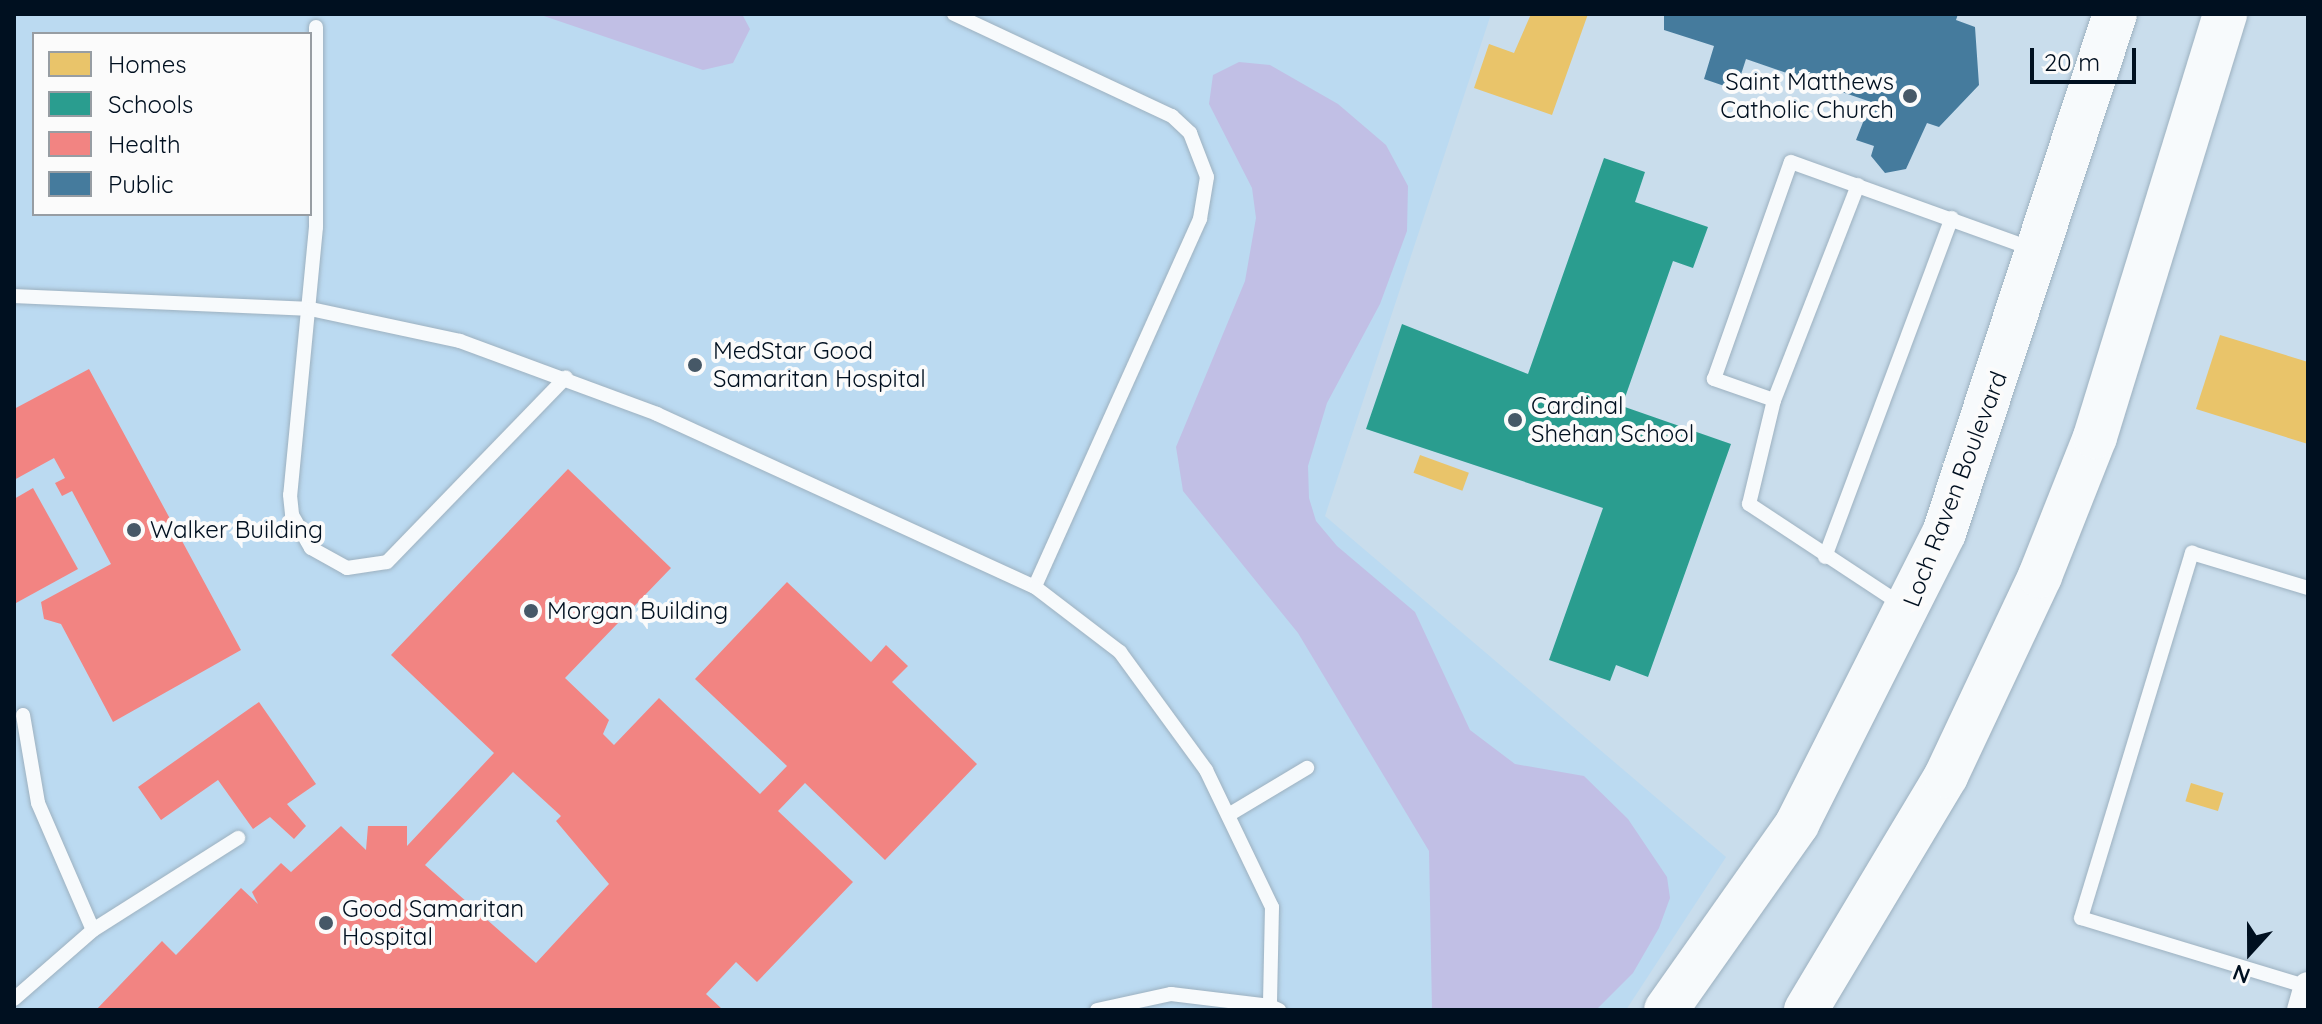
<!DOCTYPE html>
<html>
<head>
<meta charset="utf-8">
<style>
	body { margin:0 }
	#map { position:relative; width:2322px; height:1024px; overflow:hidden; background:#c9ddec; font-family:Quicksand,sans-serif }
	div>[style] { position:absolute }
	.built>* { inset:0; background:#bbdaf1 }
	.green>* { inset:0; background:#c1bfe5 }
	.homes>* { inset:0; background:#e9c46a; transform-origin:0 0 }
	.schools>* { inset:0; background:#2a9d8f }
	.health>* { inset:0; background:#f28482 }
	.public>* { inset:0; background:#457b9d }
	.roads { filter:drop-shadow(0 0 2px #9db1c0) drop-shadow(0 0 2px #9db1c0) }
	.lane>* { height:14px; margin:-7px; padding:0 7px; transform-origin:7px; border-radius:7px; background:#f7fafc }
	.street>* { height:28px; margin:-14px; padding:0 14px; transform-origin:14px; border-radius:14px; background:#f7fafc }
	.primary>* { height:44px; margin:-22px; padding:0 22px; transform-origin:22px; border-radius:22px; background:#f7fafc }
	.dots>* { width:22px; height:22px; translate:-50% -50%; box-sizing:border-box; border:4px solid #fbfbfb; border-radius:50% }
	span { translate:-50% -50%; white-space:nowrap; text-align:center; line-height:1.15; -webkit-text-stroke:8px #fbfbfb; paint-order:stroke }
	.poi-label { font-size:24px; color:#001020 }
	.right { translate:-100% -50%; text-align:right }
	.left { translate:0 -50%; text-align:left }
	.street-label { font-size:24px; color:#001020 }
	.frame { position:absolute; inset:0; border:16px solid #001020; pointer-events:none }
	.legend { position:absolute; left:32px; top:32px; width:280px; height:184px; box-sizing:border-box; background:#fbfbfb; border:2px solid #979da3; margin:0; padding:10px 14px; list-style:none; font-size:24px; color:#001020 }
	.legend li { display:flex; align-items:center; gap:16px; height:40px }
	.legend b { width:40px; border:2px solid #979da3 }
	.north { position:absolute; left:2210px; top:912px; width:80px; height:80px; -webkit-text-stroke:6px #fbfbfb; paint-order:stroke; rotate:201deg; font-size:22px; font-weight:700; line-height:32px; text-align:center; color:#001020 }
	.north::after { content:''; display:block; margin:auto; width:28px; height:36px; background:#001020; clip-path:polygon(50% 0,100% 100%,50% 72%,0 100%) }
	.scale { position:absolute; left:2030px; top:48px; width:106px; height:36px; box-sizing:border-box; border:4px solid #001020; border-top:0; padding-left:10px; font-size:24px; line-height:28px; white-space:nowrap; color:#001020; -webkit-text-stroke:6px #fbfbfb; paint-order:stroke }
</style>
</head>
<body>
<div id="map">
	<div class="built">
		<i style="clip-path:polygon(evenodd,14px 14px,1491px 14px,1325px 516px,1726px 857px,1626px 1010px,14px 1010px,14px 14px,34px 34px,310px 34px,310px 214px,34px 214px,34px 34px)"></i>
	</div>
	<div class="green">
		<i style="clip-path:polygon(538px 14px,742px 14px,750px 29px,733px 63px,703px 70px)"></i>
		<i style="clip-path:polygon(1239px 62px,1270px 65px,1338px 104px,1386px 145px,1408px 186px,1407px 231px,1380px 304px,1327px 403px,1308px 466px,1309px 498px,1316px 521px,1337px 546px,1415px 612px,1470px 730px,1515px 764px,1584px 776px,1628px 819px,1667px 877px,1670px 898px,1659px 928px,1633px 973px,1596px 1010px,1432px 1010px,1429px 851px,1298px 633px,1183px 491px,1176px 447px,1245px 281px,1256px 218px,1252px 188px,1209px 104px,1213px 75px)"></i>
	</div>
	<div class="homes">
		<i style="clip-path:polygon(1531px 14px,1588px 14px,1552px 115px,1474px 88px,1489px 44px,1514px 53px)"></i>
		<i style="clip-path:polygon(2220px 335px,2308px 362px,2308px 444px,2196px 409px)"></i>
		<i style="left:1420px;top:455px;width:52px;height:19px;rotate:20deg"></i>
		<i style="left:2191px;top:783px;width:34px;height:19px;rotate:17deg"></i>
	</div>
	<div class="schools">
		<i style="clip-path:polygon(1604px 158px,1645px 172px,1635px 202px,1708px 227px,1693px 268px,1673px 261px,1622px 406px,1731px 444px,1648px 677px,1616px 665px,1610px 681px,1549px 660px,1603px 508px,1366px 429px,1402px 324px,1528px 374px)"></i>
	</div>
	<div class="health">
		<i style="clip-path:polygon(89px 369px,241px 650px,113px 722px,61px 624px,44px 619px,41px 602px,111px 564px,72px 491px,62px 496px,55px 483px,65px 478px,54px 458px,14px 480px,14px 409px)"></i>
		<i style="clip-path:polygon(evenodd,568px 469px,671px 568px,565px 678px,609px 720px,603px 734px,614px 745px,659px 698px,760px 794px,787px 766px,695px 679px,787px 582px,871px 662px,886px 645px,908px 666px,892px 682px,977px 764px,885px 860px,805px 783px,778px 811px,853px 882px,757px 982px,736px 962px,706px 994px,723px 1010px,96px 1010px,162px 941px,176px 955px,241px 888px,258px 904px,252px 892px,281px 863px,291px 872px,341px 826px,366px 850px,368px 826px,407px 826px,407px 846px,494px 753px,391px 655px,568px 469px,513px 772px,561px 816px,556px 821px,609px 884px,536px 963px,425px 865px,513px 772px)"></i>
		<i style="clip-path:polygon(33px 488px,78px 569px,16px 603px,14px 499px)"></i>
		<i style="clip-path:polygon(259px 702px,316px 784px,287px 804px,306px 826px,294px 839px,270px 817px,253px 829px,218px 780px,161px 820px,138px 787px)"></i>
	</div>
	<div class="public">
		<i style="clip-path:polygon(1664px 14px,1958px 14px,1956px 20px,1975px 27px,1979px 85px,1939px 127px,1927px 123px,1906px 169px,1885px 173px,1871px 156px,1874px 146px,1856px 140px,1871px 102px,1746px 59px,1736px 90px,1704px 79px,1714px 46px,1664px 30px)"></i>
	</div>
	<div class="roads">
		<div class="lane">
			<i style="left:954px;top:14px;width:241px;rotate:25.1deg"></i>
			<i style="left:1172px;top:116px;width:25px;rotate:43deg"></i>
			<i style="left:1190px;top:133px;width:47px;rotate:68.9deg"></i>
			<i style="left:1207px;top:177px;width:43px;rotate:99.5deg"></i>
			<i style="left:1200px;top:219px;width:403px;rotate:114.2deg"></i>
			<i style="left:316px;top:27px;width:200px;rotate:90deg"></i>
			<i style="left:316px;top:227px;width:269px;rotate:95.5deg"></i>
			<i style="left:290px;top:495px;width:20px;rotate:84deg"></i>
			<i style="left:292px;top:515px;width:38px;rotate:60deg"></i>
			<i style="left:311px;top:548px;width:41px;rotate:29.1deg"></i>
			<i style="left:347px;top:568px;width:40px;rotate:-8.5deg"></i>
			<i style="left:387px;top:562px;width:257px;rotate:-45.9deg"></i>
			<i style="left:1858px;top:185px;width:231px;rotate:111.3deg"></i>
			<i style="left:1774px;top:400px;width:107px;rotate:103.5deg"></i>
			<i style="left:1749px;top:504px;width:183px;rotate:33.4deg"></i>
			<i style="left:14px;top:296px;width:297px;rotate:2.5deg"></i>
			<i style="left:311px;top:309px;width:152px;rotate:12.1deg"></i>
			<i style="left:460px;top:341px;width:210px;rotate:20.3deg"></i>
			<i style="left:657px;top:414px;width:416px;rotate:24.6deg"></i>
			<i style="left:1035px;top:587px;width:107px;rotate:37.4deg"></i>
			<i style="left:1120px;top:652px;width:146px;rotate:53.9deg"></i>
			<i style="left:1206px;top:770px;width:152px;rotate:64.3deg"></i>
			<i style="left:1272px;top:907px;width:99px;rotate:91.2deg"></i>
			<i style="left:1270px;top:1006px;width:10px;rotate:24deg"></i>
			<i style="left:1774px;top:400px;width:64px;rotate:-160.7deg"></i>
			<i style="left:1714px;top:379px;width:230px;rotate:-70.5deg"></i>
			<i style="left:1791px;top:162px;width:256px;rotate:19.8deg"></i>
			<i style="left:1825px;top:557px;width:362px;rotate:-69.5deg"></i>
			<i style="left:23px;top:715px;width:89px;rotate:80.3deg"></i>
			<i style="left:38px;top:803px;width:138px;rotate:66.6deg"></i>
			<i style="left:1230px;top:814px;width:90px;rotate:-30.9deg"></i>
			<i style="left:2308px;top:987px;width:237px;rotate:-163.1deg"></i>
			<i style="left:2081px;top:918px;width:382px;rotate:-73.1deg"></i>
			<i style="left:2192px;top:553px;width:121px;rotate:16.8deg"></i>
			<i style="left:14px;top:999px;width:105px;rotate:-41.1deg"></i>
			<i style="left:93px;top:930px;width:172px;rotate:-32.4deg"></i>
			<i style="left:1097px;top:1010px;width:76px;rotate:-12.2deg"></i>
			<i style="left:1171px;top:994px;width:100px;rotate:6.9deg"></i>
		</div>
		<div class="street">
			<i style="left:2301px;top:1010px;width:25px;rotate:-74deg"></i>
		</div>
		<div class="primary">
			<i style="left:1666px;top:1010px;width:228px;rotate:-54.8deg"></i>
			<i style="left:1797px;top:824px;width:326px;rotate:-63.2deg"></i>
			<i style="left:1944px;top:533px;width:546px;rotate:-71.76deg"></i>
			<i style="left:1806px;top:1010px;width:273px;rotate:-59.1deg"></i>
			<i style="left:1946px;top:776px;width:221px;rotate:-64.8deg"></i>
			<i style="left:2040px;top:576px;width:149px;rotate:-68.4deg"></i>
			<i style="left:2095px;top:437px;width:443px;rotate:-72.9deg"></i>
		</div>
	</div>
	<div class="dots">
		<i style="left:1910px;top:96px;background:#465867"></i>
		<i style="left:695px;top:365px;background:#465867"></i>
		<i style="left:1515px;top:420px;background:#465867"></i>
		<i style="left:134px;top:530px;background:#465867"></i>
		<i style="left:531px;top:611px;background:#465867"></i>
		<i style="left:326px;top:923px;background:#465867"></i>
	</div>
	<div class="poi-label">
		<span class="right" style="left:1894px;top:96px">Saint Matthews<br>Catholic Church</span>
		<span class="left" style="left:713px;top:365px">MedStar Good<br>Samaritan Hospital</span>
		<span class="left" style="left:1531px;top:420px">Cardinal<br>Shehan School</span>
		<span class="left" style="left:150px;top:530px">Walker Building</span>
		<span class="left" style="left:547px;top:611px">Morgan Building</span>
		<span class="left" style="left:342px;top:923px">Good Samaritan<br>Hospital</span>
	</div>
	<div class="street-label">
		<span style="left:1955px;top:489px;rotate:-69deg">Loch Raven Boulevard</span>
	</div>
	<div class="frame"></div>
	<ul class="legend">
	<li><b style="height:22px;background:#e9c46a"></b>Homes</li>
	<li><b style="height:22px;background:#2a9d8f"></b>Schools</li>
	<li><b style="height:22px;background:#f28482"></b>Health</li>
	<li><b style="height:22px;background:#457b9d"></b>Public</li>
	</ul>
	<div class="north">N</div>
	<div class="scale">20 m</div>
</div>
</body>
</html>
